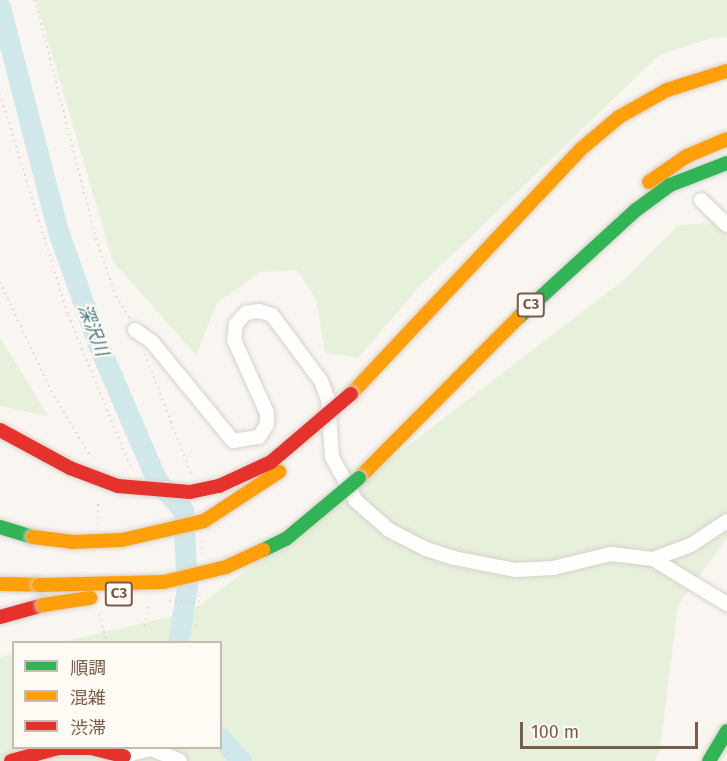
<!DOCTYPE html>
<html>
<head>
<meta charset="utf-8">
<style>
	body { margin:0 }
	#map { position:relative; width:727px; height:761px; overflow:hidden; background:#f9f5f0; font-family:"Fira Sans","Noto Sans JP",sans-serif }
	div>[style] { position:absolute }
	.green>* { inset:0; background:#e7f0db }
	.river>* { height:21px; margin:-10.5px; padding:0 10.5px; transform-origin:10.5px; border-radius:10.5px; background:#d0e8ea }
	.path>* { height:2px; margin-top:-1px; transform-origin:0; background:repeating-linear-gradient(90deg,#dcd5d0 0 1.5px,transparent 0 6px) }
	.roads { filter:drop-shadow(0 0 2px #d7d1cb) drop-shadow(0 0 2px #d7d1cb) }
	.street>* { height:14px; margin:-7px; padding:0 7px; transform-origin:7px; border-radius:7px; background:#fefefd }
	.fast>* { height:14px; margin:-7px; padding:0 7px; transform-origin:7px; border-radius:7px; background:#30b455 }
	.slow>* { height:14px; margin:-7px; padding:0 7px; transform-origin:7px; border-radius:7px; background:#ff9f0a }
	.jam>* { height:14px; margin:-7px; padding:0 7px; transform-origin:7px; border-radius:7px; background:#e5322d }
	.bridges { filter:drop-shadow(0 0 2px #dad1cc) drop-shadow(0 0 2px #dad1cc) }
	.fast-bridge>* { height:14px; margin:-7px; padding:0 7px; transform-origin:7px; border-radius:7px; background:#30b455 }
	.slow-bridge>* { height:14px; margin:-7px; padding:0 7px; transform-origin:7px; border-radius:7px; background:#ff9f0a }
	.jam-bridge>* { height:14px; margin:-7px; padding:0 7px; transform-origin:7px; border-radius:7px; background:#e5322d }
	span { translate:-50% -50%; white-space:nowrap; text-align:center; line-height:1.15; -webkit-text-stroke:4.5px #fffaf3; paint-order:stroke }
	.shield-label span { padding:2px 4px; background:#fffaf3; border:2px solid; border-radius:4px; -webkit-text-stroke-width:0 }
	.shield-label { font-size:15px; color:#7a5c4d; font-weight:700 }
	.water-label { font-size:18px; color:#437c86; font-style:italic }
	.legend { position:absolute; left:12px; top:641px; width:210px; height:108px; box-sizing:border-box; background:#fffaf3; border:2px solid #cabbb1; margin:0; padding:8px 10px; list-style:none; font-size:18px; color:#7a5c4d }
	.legend li { display:flex; align-items:center; gap:12px; height:30px }
	.legend b { width:30px; border:2px solid #cabbb1 }
	.scale { position:absolute; left:520px; top:722px; width:178px; height:27px; box-sizing:border-box; border:3px solid #7a5c4d; border-top:0; padding-left:8px; font-size:18px; line-height:21px; white-space:nowrap; color:#7a5c4d; -webkit-text-stroke:4px #fffaf3; paint-order:stroke }
</style>
</head>
<body>
<div id="map">
	<div class="green">
		<i style="clip-path:polygon(36px 0,727px 0,727px 37px,711px 38px,659px 55px,418px 288px,358px 358px,325px 353px,316px 299px,297px 270px,260px 272px,217px 303px,196px 355px,113px 262px)"></i>
		<i style="clip-path:polygon(727px 222px,727px 538px,678px 605px,660px 749px,655px 761px,0 761px,0 657px,13px 654px,14px 748px,220px 748px,220px 642px,62px 642px,191px 612px,625px 279px,678px 225px)"></i>
		<i style="clip-path:polygon(0 339px,3px 342px,48px 416px,0 406px)"></i>
	</div>
	<div class="river">
		<i style="left:0;top:7px;width:231px;rotate:75.5deg"></i>
		<i style="left:58px;top:231px;width:120px;rotate:70.5deg"></i>
		<i style="left:98px;top:344px;width:149px;rotate:66.7deg"></i>
		<i style="left:157px;top:481px;width:39px;rotate:48deg"></i>
		<i style="left:183px;top:510px;width:77px;rotate:87deg"></i>
		<i style="left:187px;top:587px;width:56px;rotate:99.3deg"></i>
		<i style="left:220px;top:737px;width:32px;rotate:49deg"></i>
	</div>
	<div class="path">
		<i style="left:35px;top:0;width:247px;rotate:75.7deg"></i>
		<i style="left:96px;top:239px;width:60px;rotate:70.7deg"></i>
		<i style="left:116px;top:296px;width:26px;rotate:58deg"></i>
		<i style="left:0;top:94px;width:231px;rotate:72.9deg"></i>
		<i style="left:68px;top:315px;width:168px;rotate:67.6deg"></i>
		<i style="left:0;top:282px;width:120px;rotate:64.9deg"></i>
		<i style="left:51px;top:391px;width:74px;rotate:58.9deg"></i>
		<i style="left:145px;top:354px;width:129px;rotate:69deg"></i>
		<i style="left:98px;top:524px;width:24px;rotate:-90deg"></i>
		<i style="left:202px;top:554px;width:15px;rotate:-90deg"></i>
		<i style="left:169px;top:601px;width:30px;rotate:4deg"></i>
		<i style="left:99px;top:614px;width:29px;rotate:74deg"></i>
		<i style="left:145px;top:626px;width:24px;rotate:-81deg"></i>
		<i style="left:196px;top:626px;width:33px;rotate:-83deg"></i>
	</div>
	<div class="roads">
		<div class="street">
			<i style="left:701px;top:200px;width:36px;rotate:44deg"></i>
			<i style="left:135px;top:330px;width:21px;rotate:35deg"></i>
			<i style="left:152px;top:342px;width:128px;rotate:50.7deg"></i>
			<i style="left:233px;top:441px;width:26px;rotate:-9deg"></i>
			<i style="left:259px;top:437px;width:15px;rotate:-58deg"></i>
			<i style="left:267px;top:424px;width:11px;rotate:-90deg"></i>
			<i style="left:267px;top:413px;width:80px;rotate:-114.3deg"></i>
			<i style="left:234px;top:340px;width:16px;rotate:-83deg"></i>
			<i style="left:236px;top:324px;width:15px;rotate:-48deg"></i>
			<i style="left:246px;top:313px;width:13px;rotate:-9deg"></i>
			<i style="left:259px;top:311px;width:14px;rotate:17deg"></i>
			<i style="left:272px;top:315px;width:82px;rotate:53.4deg"></i>
			<i style="left:321px;top:381px;width:19px;rotate:69deg"></i>
			<i style="left:328px;top:399px;width:58px;rotate:86.1deg"></i>
			<i style="left:332px;top:457px;width:50px;rotate:61.4deg"></i>
			<i style="left:356px;top:501px;width:44px;rotate:41.3deg"></i>
			<i style="left:389px;top:530px;width:42px;rotate:27.2deg"></i>
			<i style="left:426px;top:549px;width:29px;rotate:18deg"></i>
			<i style="left:454px;top:558px;width:63px;rotate:11deg"></i>
			<i style="left:516px;top:570px;width:37px;rotate:-3deg"></i>
			<i style="left:553px;top:568px;width:60px;rotate:-13.6deg"></i>
			<i style="left:611px;top:554px;width:42px;rotate:6.8deg"></i>
			<i style="left:653px;top:559px;width:87px;rotate:31.3deg"></i>
			<i style="left:653px;top:559px;width:40px;rotate:-20.2deg"></i>
			<i style="left:691px;top:545px;width:43px;rotate:-33.7deg"></i>
			<i style="left:124px;top:756px;width:28px;rotate:-15deg"></i>
			<i style="left:151px;top:749px;width:31px;rotate:22deg"></i>
		</div>
		<div class="fast">
			<i style="left:518px;top:318px;width:160px;rotate:-42.5deg"></i>
			<i style="left:636px;top:210px;width:42px;rotate:-36.3deg"></i>
			<i style="left:670px;top:185px;width:61px;rotate:-21.1deg"></i>
			<i style="left:0;top:527px;width:34px;rotate:17deg"></i>
			<i style="left:709px;top:761px;width:35px;rotate:-59deg"></i>
		</div>
		<div class="slow">
			<i style="left:649px;top:182px;width:46px;rotate:-34.4deg"></i>
			<i style="left:687px;top:156px;width:43px;rotate:-23deg"></i>
			<i style="left:351px;top:394px;width:336px;rotate:-46.8deg"></i>
			<i style="left:581px;top:149px;width:50px;rotate:-40.1deg"></i>
			<i style="left:619px;top:117px;width:55px;rotate:-29.4deg"></i>
			<i style="left:667px;top:90px;width:63px;rotate:-17.6deg"></i>
			<i style="left:359px;top:478px;width:226px;rotate:-45.2deg"></i>
			<i style="left:0;top:584px;width:39px;rotate:1deg"></i>
		</div>
		<div class="jam">
			<i style="left:0;top:617px;width:45px;rotate:-15.6deg"></i>
			<i style="left:11px;top:761px;width:49px;rotate:-15.5deg"></i>
			<i style="left:58px;top:748px;width:33px"></i>
			<i style="left:91px;top:748px;width:34px;rotate:14deg"></i>
		</div>
	</div>
	<div class="bridges">
		<div class="fast-bridge">
			<i style="left:263px;top:550px;width:25px;rotate:-26deg"></i>
			<i style="left:286px;top:539px;width:95px;rotate:-39.9deg"></i>
		</div>
		<div class="slow-bridge">
			<i style="left:33px;top:537px;width:39px;rotate:7deg"></i>
			<i style="left:72px;top:542px;width:50px;rotate:-2.3deg"></i>
			<i style="left:122px;top:540px;width:84px;rotate:-13deg"></i>
			<i style="left:204px;top:521px;width:90px;rotate:-33.2deg"></i>
			<i style="left:39px;top:585px;width:125px;rotate:-1.4deg"></i>
			<i style="left:164px;top:582px;width:64px;rotate:-13.6deg"></i>
			<i style="left:226px;top:567px;width:41px;rotate:-24.7deg"></i>
			<i style="left:43px;top:605px;width:48px;rotate:-8.5deg"></i>
		</div>
		<div class="jam-bridge">
			<i style="left:0;top:430px;width:80px;rotate:28.5deg"></i>
			<i style="left:70px;top:468px;width:51px;rotate:20.6deg"></i>
			<i style="left:118px;top:486px;width:72px;rotate:4.8deg"></i>
			<i style="left:190px;top:492px;width:30px;rotate:-12deg"></i>
			<i style="left:219px;top:486px;width:57px;rotate:-24.8deg"></i>
			<i style="left:271px;top:462px;width:105px;rotate:-40.4deg"></i>
		</div>
	</div>
	<div class="shield-label">
		<span style="left:531px;top:305px">C3</span>
		<span style="left:119px;top:594px">C3</span>
	</div>
	<div class="water-label">
		<span style="left:93px;top:330px;rotate:69deg">深沢川</span>
	</div>
	<ul class="legend">
	<li><b style="height:8px;background:#30b455"></b>順調</li>
	<li><b style="height:8px;background:#ff9f0a"></b>混雑</li>
	<li><b style="height:8px;background:#e5322d"></b>渋滞</li>
	</ul>
	<div class="scale">100 m</div>
</div>
</body>
</html>
